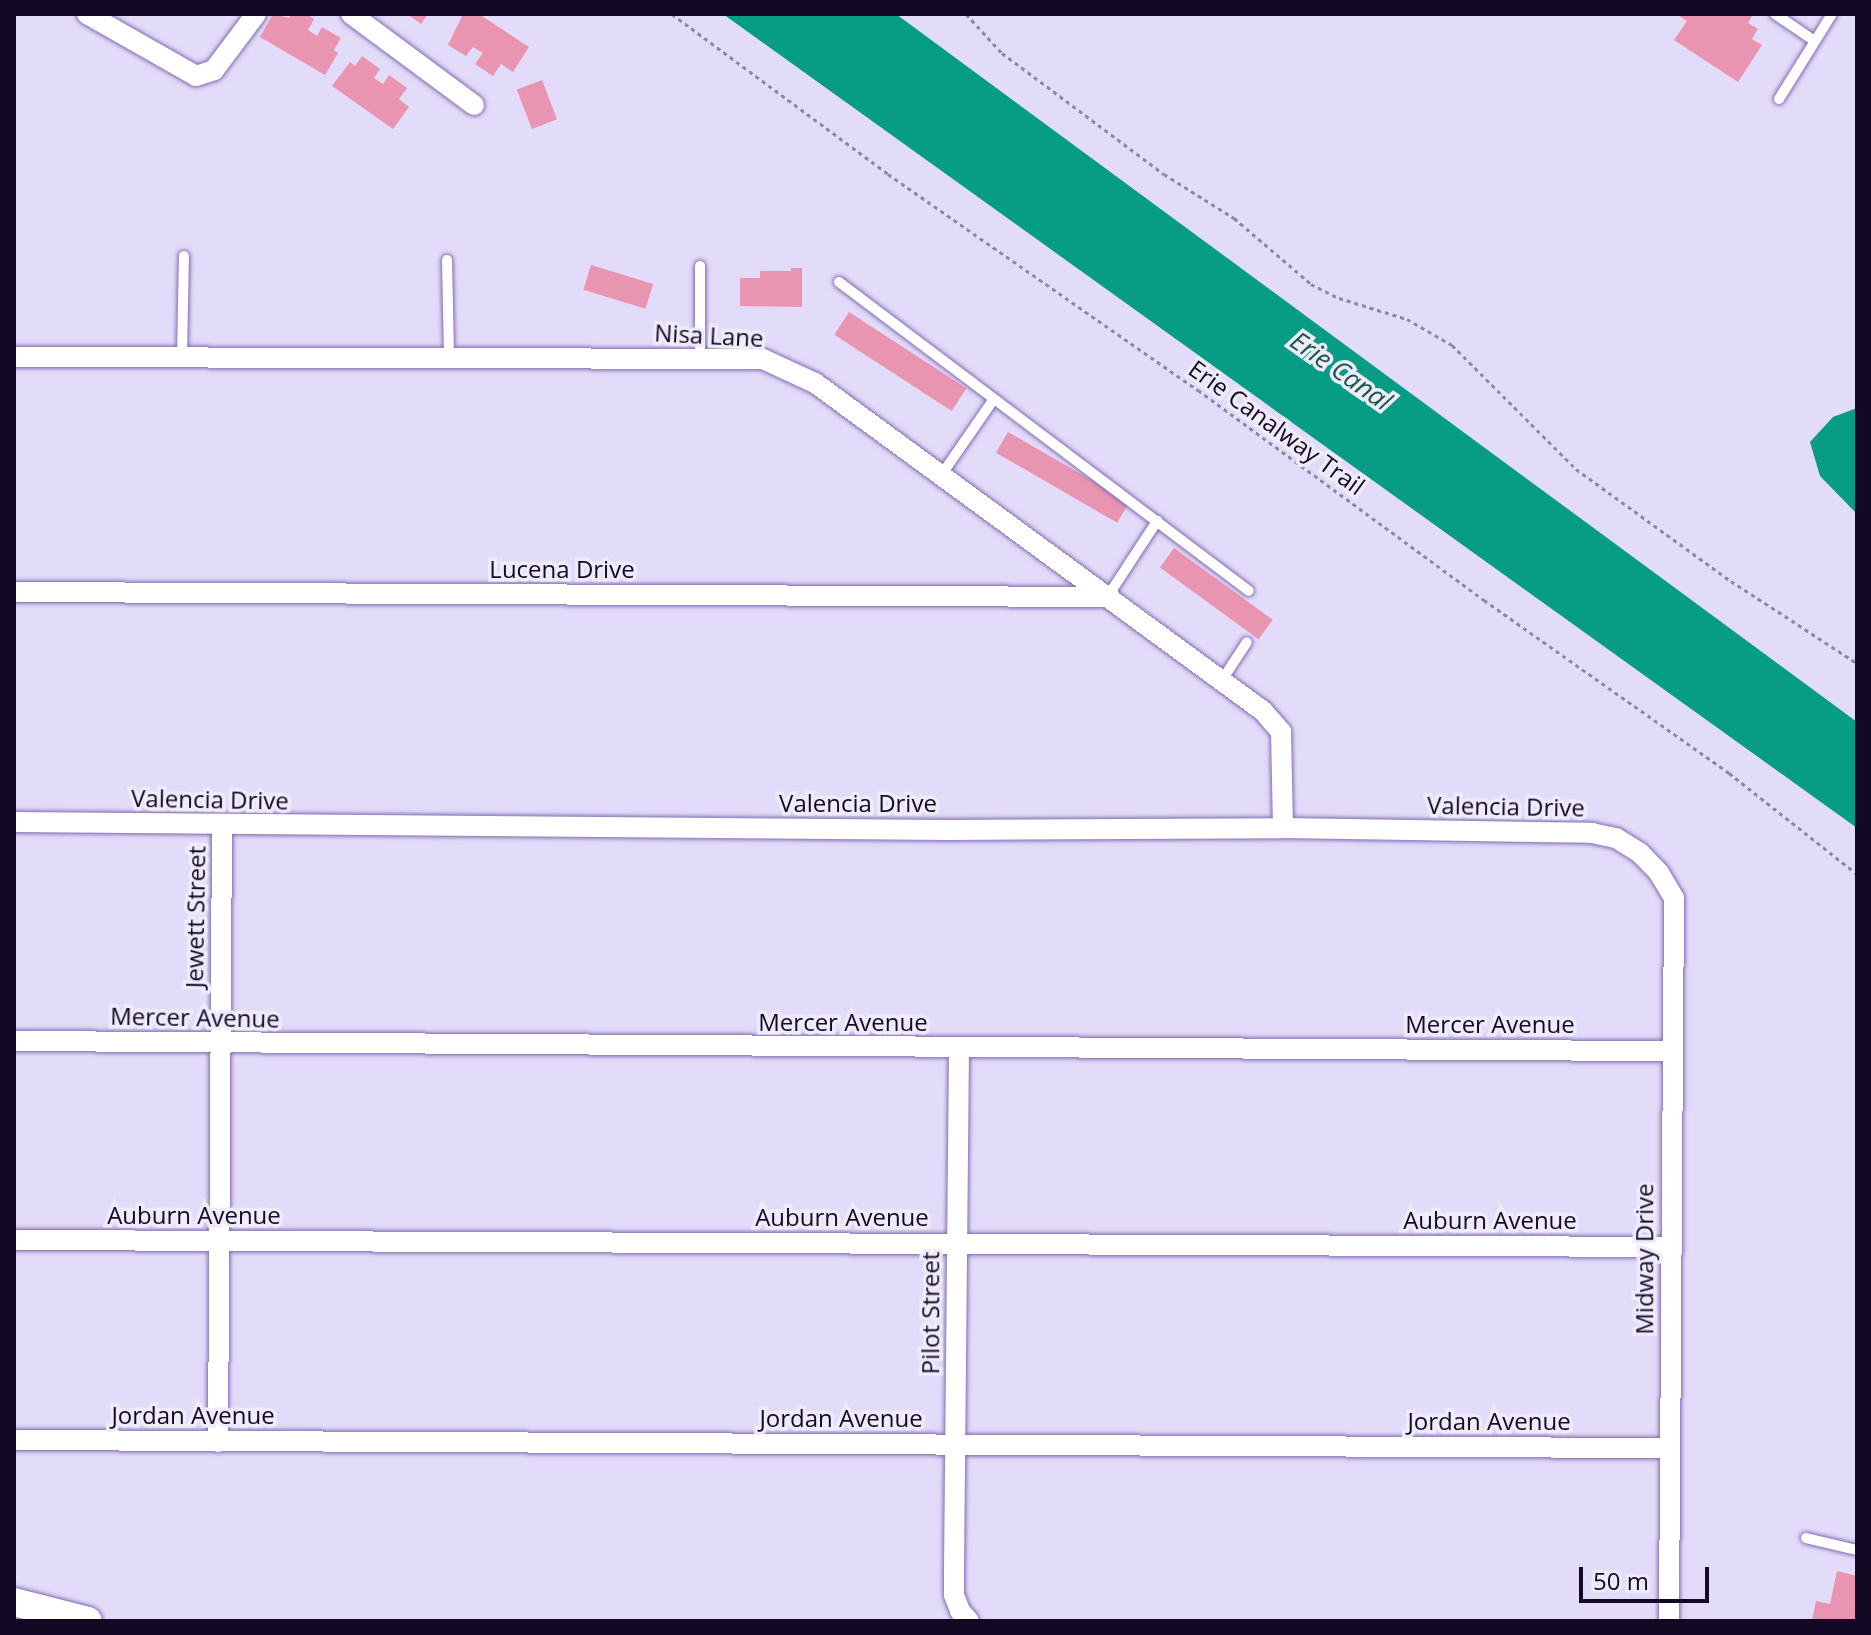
<!DOCTYPE html>
<html>
<head>
<meta charset="utf-8">
<style>
	body { margin:0 }
	#map { position:relative; width:1871px; height:1635px; overflow:hidden; background:#e3dbfa; font-family:"Open Sans",sans-serif }
	div>[style] { position:absolute }
	.water>* { inset:0; background:#079c85 }
	.building>* { inset:0; background:#e995b2; transform-origin:0 0 }
	.path>* { height:3px; margin-top:-1.5px; transform-origin:0; background:repeating-linear-gradient(90deg,#8f86a3 0 4px,transparent 0 8px) }
	.roads { filter:drop-shadow(0 0 2px #826cb2) drop-shadow(0 0 2px #826cb2) }
	.lane>* { height:10px; margin:-5px; padding:0 5px; transform-origin:5px; border-radius:5px; background:#fff }
	.street>* { height:20px; margin:-10px; padding:0 10px; transform-origin:10px; border-radius:10px; background:#fff }
	.secondary>* { height:28px; margin:-14px; padding:0 14px; transform-origin:14px; border-radius:14px; background:#fff }
	span { translate:-50% -50%; white-space:nowrap; text-align:center; line-height:1.15; -webkit-text-stroke:7px #efebfb; paint-order:stroke }
	.street-label { font-size:24px; color:#130924 }
	.water-label { font-size:26px; color:#14584b; font-style:italic }
	.frame { position:absolute; inset:0; border:16px solid #130924; pointer-events:none }
	.scale { position:absolute; left:1579px; top:1567px; width:130px; height:36px; box-sizing:border-box; border:4px solid #130924; border-top:0; padding-left:10px; font-size:24px; line-height:28px; white-space:nowrap; color:#130924; -webkit-text-stroke:6px #efebfb; paint-order:stroke }
</style>
</head>
<body>
<div id="map">
	<div class="water">
		<i style="clip-path:polygon(723px 14px,896px 14px,1857px 722px,1857px 828px)"></i>
		<i style="clip-path:polygon(1857px 408px,1857px 514px,1820px 476px,1810px 442px,1833px 417px)"></i>
	</div>
	<div class="building">
		<i style="clip-path:polygon(273px 14px,289px 18px,291px 14px,306px 14px,314px 19px,308px 30px,317px 36px,322px 27px,341px 38px,334px 50px,338px 53px,325px 75px,260px 37px)"></i>
		<i style="clip-path:polygon(407px 14px,428px 14px,421px 24px)"></i>
		<i style="clip-path:polygon(463px 14px,479px 14px,529px 47px,513px 72px,501px 64px,493px 76px,475px 64px,483px 53px,473px 47px,466px 56px,448px 45px)"></i>
		<i style="clip-path:polygon(1676px 14px,1752px 16px,1748px 23px,1758px 29px,1752px 39px,1762px 45px,1738px 82px,1674px 40px,1687px 21px)"></i>
		<i style="clip-path:polygon(362px 56px,380px 69px,374px 78px,383px 84px,389px 75px,407px 88px,399px 99px,409px 107px,393px 129px,332px 86px,350px 62px,355px 66px)"></i>
		<i style="left:542px;top:80px;width:42px;height:27px;rotate:69deg"></i>
		<i style="left:591px;top:265px;width:65px;height:26px;rotate:17deg"></i>
		<i style="clip-path:polygon(791px 268px,802px 268px,802px 307px,740px 306px,740px 278px,760px 278px,760px 271px,791px 271px)"></i>
		<i style="left:849px;top:312px;width:140px;height:27px;rotate:33deg"></i>
		<i style="left:1008px;top:432px;width:140px;height:24px;rotate:30deg"></i>
		<i style="left:1174px;top:548px;width:122px;height:24px;rotate:36deg"></i>
		<i style="clip-path:polygon(1837px 1571px,1857px 1576px,1857px 1621px,1812px 1621px,1816px 1601px,1830px 1604px)"></i>
	</div>
	<div class="path">
		<i style="left:672px;top:14px;width:269px;rotate:36.5deg"></i>
		<i style="left:888px;top:174px;width:378px;rotate:34.9deg"></i>
		<i style="left:1198px;top:390px;width:355px;rotate:36.3deg"></i>
		<i style="left:1484px;top:600px;width:300px;rotate:35.2deg"></i>
		<i style="left:1729px;top:773px;width:163px;rotate:38.3deg"></i>
		<i style="left:966px;top:14px;width:53px;rotate:47.3deg"></i>
		<i style="left:1002px;top:53px;width:202px;rotate:36.8deg"></i>
		<i style="left:1164px;top:174px;width:83px;rotate:32.2deg"></i>
		<i style="left:1234px;top:218px;width:101px;rotate:40.6deg"></i>
		<i style="left:1311px;top:284px;width:31px;rotate:27deg"></i>
		<i style="left:1339px;top:298px;width:71px;rotate:17.2deg"></i>
		<i style="left:1407px;top:319px;width:52px;rotate:30deg"></i>
		<i style="left:1452px;top:345px;width:175px;rotate:45deg"></i>
		<i style="left:1576px;top:469px;width:191px;rotate:35.9deg"></i>
		<i style="left:1731px;top:581px;width:150px;rotate:33.1deg"></i>
	</div>
	<div class="roads">
		<div class="lane">
			<i style="left:1775px;top:14px;width:46px;rotate:34.4deg"></i>
			<i style="left:1779px;top:99px;width:100px;rotate:-58.1deg"></i>
			<i style="left:447px;top:260px;width:98px;rotate:88.8deg"></i>
			<i style="left:700px;top:266px;width:92px;rotate:90deg"></i>
			<i style="left:839px;top:282px;width:513px;rotate:37deg"></i>
			<i style="left:182px;top:357px;width:101px;rotate:-88.9deg"></i>
			<i style="left:942px;top:474px;width:91px;rotate:-55.3deg"></i>
			<i style="left:1108px;top:596px;width:90px;rotate:-56.8deg"></i>
			<i style="left:1222px;top:680px;width:45px;rotate:-56.7deg"></i>
			<i style="left:1806px;top:1538px;width:52px;rotate:13.2deg"></i>
		</div>
		<div class="street">
			<i style="left:87px;top:14px;width:125px;rotate:29.6deg"></i>
			<i style="left:196px;top:76px;width:19px;rotate:-18deg"></i>
			<i style="left:214px;top:70px;width:70px;rotate:-53.1deg"></i>
			<i style="left:351px;top:14px;width:153px;rotate:36.5deg"></i>
			<i style="left:14px;top:357px;width:749px;rotate:0.15deg"></i>
			<i style="left:763px;top:359px;width:57px;rotate:24.8deg"></i>
			<i style="left:815px;top:383px;width:555px;rotate:36.21deg"></i>
			<i style="left:1263px;top:711px;width:28px;rotate:49deg"></i>
			<i style="left:1281px;top:732px;width:96px;rotate:88.8deg"></i>
			<i style="left:14px;top:592px;width:1096px;rotate:0.26deg"></i>
			<i style="left:14px;top:822px;width:934px;rotate:0.49deg"></i>
			<i style="left:948px;top:830px;width:335px;rotate:-0.3deg"></i>
			<i style="left:1283px;top:828px;width:309px;rotate:0.9deg"></i>
			<i style="left:1592px;top:833px;width:25px;rotate:12deg"></i>
			<i style="left:1616px;top:838px;width:28px;rotate:32deg"></i>
			<i style="left:1640px;top:853px;width:28px;rotate:46deg"></i>
			<i style="left:1659px;top:873px;width:29px;rotate:59deg"></i>
			<i style="left:1674px;top:898px;width:723px;rotate:90.4deg"></i>
			<i style="left:14px;top:1041px;width:1657px;rotate:0.35deg"></i>
			<i style="left:959px;top:1049px;width:523px;rotate:90.55deg"></i>
			<i style="left:954px;top:1572px;width:23px;rotate:90deg"></i>
			<i style="left:954px;top:1595px;width:17px;rotate:69deg"></i>
			<i style="left:960px;top:1611px;width:13px;rotate:48deg"></i>
			<i style="left:14px;top:1240px;width:1657px;rotate:0.24deg"></i>
			<i style="left:14px;top:1440px;width:1655px;rotate:0.28deg"></i>
			<i style="left:218px;top:1442px;width:616px;rotate:-89.63deg"></i>
		</div>
		<div class="secondary">
			<i style="left:14px;top:1602px;width:76px;rotate:14.4deg"></i>
		</div>
	</div>
	<div class="street-label">
		<span style="left:709px;top:335px;rotate:3deg">Nisa Lane</span>
		<span style="left:1277px;top:427px;rotate:36deg">Erie Canalway Trail</span>
		<span style="left:562px;top:569px">Lucena Drive</span>
		<span style="left:210px;top:799px;rotate:1deg">Valencia Drive</span>
		<span style="left:858px;top:803px">Valencia Drive</span>
		<span style="left:1506px;top:806px;rotate:1deg">Valencia Drive</span>
		<span style="left:195px;top:917px;rotate:-89deg">Jewett Street</span>
		<span style="left:195px;top:1017px;rotate:1deg">Mercer Avenue</span>
		<span style="left:843px;top:1022px">Mercer Avenue</span>
		<span style="left:1490px;top:1024px">Mercer Avenue</span>
		<span style="left:194px;top:1215px">Auburn Avenue</span>
		<span style="left:842px;top:1217px">Auburn Avenue</span>
		<span style="left:1490px;top:1220px">Auburn Avenue</span>
		<span style="left:1644px;top:1259px;rotate:-90deg">Midway Drive</span>
		<span style="left:930px;top:1313px;rotate:-90deg">Pilot Street</span>
		<span style="left:193px;top:1415px">Jordan Avenue</span>
		<span style="left:841px;top:1418px">Jordan Avenue</span>
		<span style="left:1489px;top:1421px">Jordan Avenue</span>
	</div>
	<div class="water-label">
		<span style="left:1341px;top:371px;rotate:35deg">Erie Canal</span>
	</div>
	<div class="frame"></div>
	<div class="scale">50 m</div>
</div>
</body>
</html>
